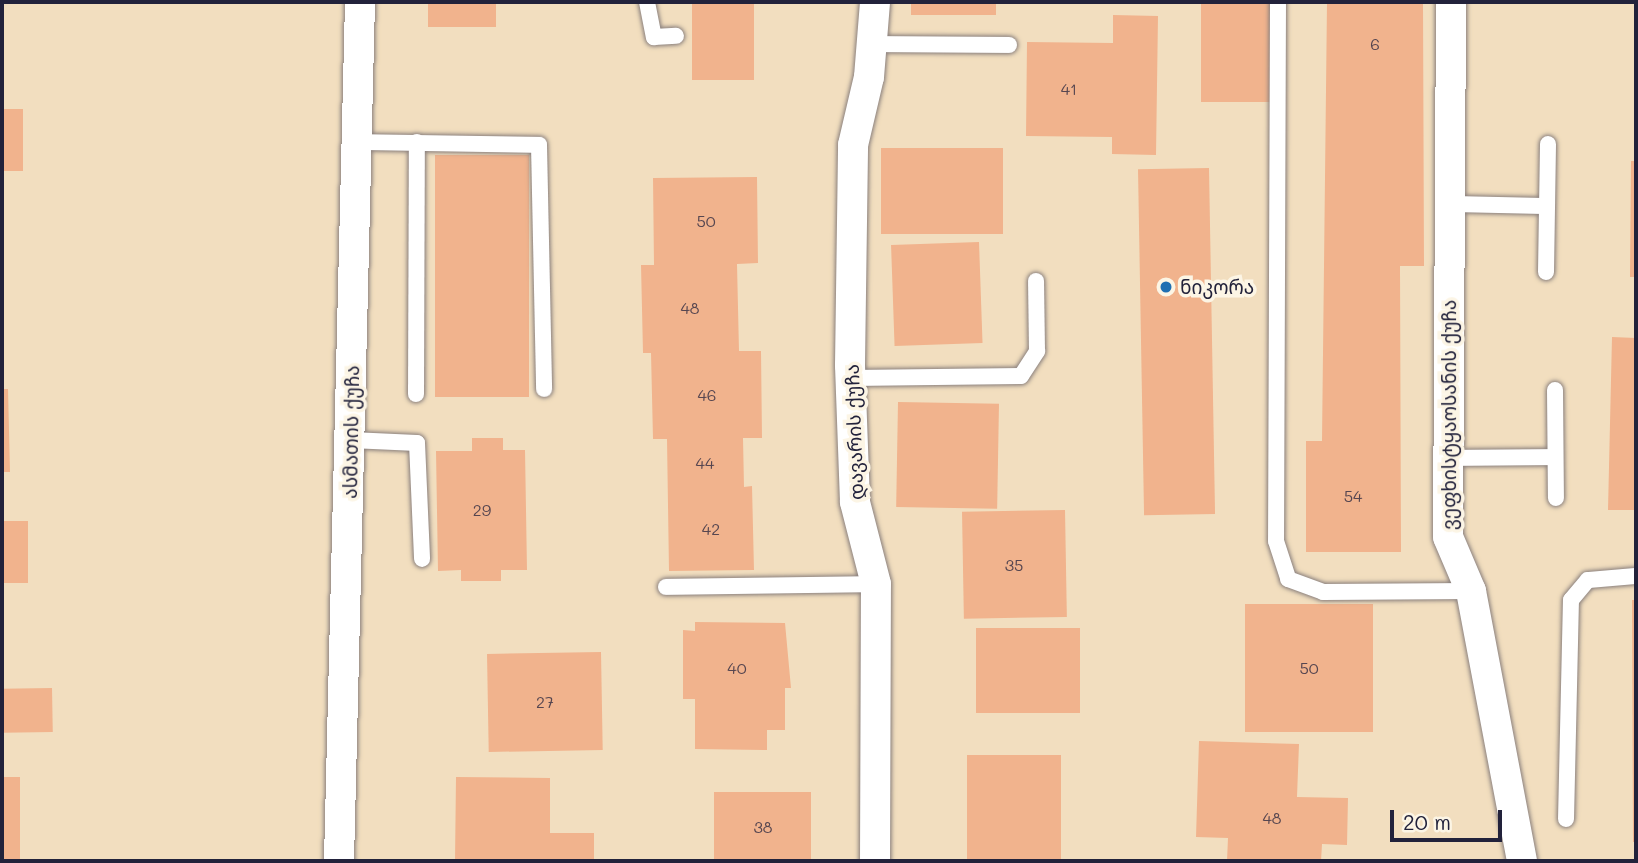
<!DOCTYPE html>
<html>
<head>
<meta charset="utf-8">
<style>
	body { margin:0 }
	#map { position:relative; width:1638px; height:863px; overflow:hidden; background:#f2debf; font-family:Mali,"Noto Sans Georgian",sans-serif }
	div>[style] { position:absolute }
	.building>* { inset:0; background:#f1b38d; transform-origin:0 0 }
	.roads { filter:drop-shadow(0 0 2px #8a807d) drop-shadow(0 0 2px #8a807d) }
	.service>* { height:16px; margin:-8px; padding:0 8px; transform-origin:8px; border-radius:8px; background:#fff }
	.minor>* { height:30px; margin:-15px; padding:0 15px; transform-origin:15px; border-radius:15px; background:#fff }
	.dots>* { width:19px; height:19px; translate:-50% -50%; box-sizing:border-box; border:4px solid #fcf5e5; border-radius:50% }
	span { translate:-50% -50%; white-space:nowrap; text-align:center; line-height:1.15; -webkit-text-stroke:7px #fcf5e5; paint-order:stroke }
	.number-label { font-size:16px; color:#564650 }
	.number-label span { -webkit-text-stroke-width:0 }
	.poi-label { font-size:19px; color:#22223b }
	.left { translate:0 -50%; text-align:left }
	.street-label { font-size:19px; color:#22223b }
	.frame { position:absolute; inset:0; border:4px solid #22223b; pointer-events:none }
	.scale { position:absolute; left:1390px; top:810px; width:112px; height:32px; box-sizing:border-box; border:4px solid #22223b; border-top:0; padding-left:9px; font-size:21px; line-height:24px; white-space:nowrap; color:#22223b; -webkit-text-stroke:5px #fcf5e5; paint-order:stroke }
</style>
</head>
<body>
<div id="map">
	<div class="building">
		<i style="left:428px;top:2px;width:68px;height:25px"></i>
		<i style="left:692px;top:2px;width:62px;height:78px"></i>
		<i style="left:911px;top:2px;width:85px;height:13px"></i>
		<i style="left:1201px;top:2px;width:75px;height:100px"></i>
		<i style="clip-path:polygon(1327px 2px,1423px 2px,1424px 266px,1400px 266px,1401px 552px,1306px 552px,1306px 441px,1322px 441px)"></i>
		<i style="clip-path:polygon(1113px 15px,1158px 16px,1156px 155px,1112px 154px,1112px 137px,1026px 136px,1027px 42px,1113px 43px)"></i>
		<i style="left:2px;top:109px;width:21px;height:62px"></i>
		<i style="left:881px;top:148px;width:122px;height:86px"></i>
		<i style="left:529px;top:155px;width:242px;height:94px;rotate:90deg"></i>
		<i style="clip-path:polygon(1631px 161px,1636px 161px,1636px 277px,1630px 277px)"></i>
		<i style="left:1209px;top:168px;width:346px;height:71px;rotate:89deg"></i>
		<i style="clip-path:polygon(757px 177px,758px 263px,737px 264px,739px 351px,761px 351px,762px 438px,743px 438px,744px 487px,752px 486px,754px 570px,669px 571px,667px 439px,653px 439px,651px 353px,643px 353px,641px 265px,654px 265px,653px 178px)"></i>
		<i style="left:979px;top:242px;width:101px;height:88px;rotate:88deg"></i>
		<i style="clip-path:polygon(1612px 337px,1636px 338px,1636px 510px,1608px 510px)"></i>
		<i style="clip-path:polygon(2px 389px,8px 389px,10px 472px,2px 472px)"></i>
		<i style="left:898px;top:402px;width:101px;height:105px;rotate:1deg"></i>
		<i style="clip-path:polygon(472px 438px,503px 438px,503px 450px,525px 450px,527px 570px,501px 570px,501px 581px,461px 581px,461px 570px,438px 571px,436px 451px,472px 451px)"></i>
		<i style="left:1065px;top:510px;width:107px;height:103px;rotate:89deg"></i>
		<i style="left:2px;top:521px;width:26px;height:62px"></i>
		<i style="clip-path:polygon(1632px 600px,1636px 600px,1636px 842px,1633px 842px)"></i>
		<i style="left:1245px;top:604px;width:128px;height:128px"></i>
		<i style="clip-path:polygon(695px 622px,785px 623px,791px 688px,785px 688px,785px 730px,767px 730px,767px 750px,695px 749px,695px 699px,683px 699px,683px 630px,695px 631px)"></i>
		<i style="left:976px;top:628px;width:104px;height:85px"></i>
		<i style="left:601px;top:652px;width:98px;height:114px;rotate:89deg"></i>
		<i style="left:52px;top:688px;width:44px;height:50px;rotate:89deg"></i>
		<i style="clip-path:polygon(1199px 741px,1299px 744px,1297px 797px,1348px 798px,1347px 845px,1322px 844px,1321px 861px,1227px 861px,1228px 838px,1196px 837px)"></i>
		<i style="left:967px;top:755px;width:94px;height:106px"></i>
		<i style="left:2px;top:777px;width:18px;height:84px"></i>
		<i style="clip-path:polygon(456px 777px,550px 778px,550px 833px,594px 833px,594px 861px,455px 861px)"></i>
		<i style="left:714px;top:792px;width:97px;height:69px"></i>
	</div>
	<div class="roads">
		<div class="service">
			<i style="left:647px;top:2px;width:36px;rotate:79deg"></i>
			<i style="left:654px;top:37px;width:22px;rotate:-3deg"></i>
			<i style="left:1278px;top:2px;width:539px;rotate:90.21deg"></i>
			<i style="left:1276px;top:541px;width:40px;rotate:72deg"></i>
			<i style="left:1288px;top:579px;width:37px;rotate:20deg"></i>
			<i style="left:1323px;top:592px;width:148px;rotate:-0.4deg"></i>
			<i style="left:872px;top:44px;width:137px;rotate:0.4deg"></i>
			<i style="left:357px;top:142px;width:182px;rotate:0.9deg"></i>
			<i style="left:539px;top:145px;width:244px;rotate:88.8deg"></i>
			<i style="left:1450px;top:204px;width:97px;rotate:1.2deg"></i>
			<i style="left:1546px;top:272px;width:128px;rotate:-89.1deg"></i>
			<i style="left:851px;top:378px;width:170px;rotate:-0.7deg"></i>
			<i style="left:1021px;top:376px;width:30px;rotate:-57deg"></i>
			<i style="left:1037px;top:351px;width:70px;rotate:-90.8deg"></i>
			<i style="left:1555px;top:390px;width:108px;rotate:89.5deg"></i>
			<i style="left:416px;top:394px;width:252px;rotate:-89.8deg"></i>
			<i style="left:351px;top:440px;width:66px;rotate:2.6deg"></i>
			<i style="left:417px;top:443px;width:116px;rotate:87.5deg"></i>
			<i style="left:1449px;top:458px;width:106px;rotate:-0.5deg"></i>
			<i style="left:666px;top:587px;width:210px;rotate:-0.8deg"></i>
			<i style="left:1566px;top:819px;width:219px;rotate:-88.7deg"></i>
			<i style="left:1571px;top:600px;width:26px;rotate:-50deg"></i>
			<i style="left:1588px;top:580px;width:48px;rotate:-4.8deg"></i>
		</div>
		<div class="minor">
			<i style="left:1451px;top:2px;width:535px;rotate:90.32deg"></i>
			<i style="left:1448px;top:537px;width:59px;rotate:66.9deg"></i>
			<i style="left:1471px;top:591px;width:275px;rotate:79.3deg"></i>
			<i style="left:339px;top:861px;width:859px;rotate:-88.6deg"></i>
			<i style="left:875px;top:861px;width:277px;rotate:-89.8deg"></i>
			<i style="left:876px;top:584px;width:85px;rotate:-104.4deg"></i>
			<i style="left:855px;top:502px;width:137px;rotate:-92.1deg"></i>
			<i style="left:850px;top:365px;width:220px;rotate:-89.2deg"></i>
			<i style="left:853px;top:145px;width:70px;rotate:-76.8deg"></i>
			<i style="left:869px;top:77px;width:75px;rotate:-85.4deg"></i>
		</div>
	</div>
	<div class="dots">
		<i style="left:1166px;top:287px;background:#1f6fb2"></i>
	</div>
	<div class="number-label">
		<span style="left:1375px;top:44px">6</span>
		<span style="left:1069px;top:89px">41</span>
		<span style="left:706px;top:221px">50</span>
		<span style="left:690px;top:308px">48</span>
		<span style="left:707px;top:395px">46</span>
		<span style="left:705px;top:463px">44</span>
		<span style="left:1353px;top:496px">54</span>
		<span style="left:482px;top:510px">29</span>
		<span style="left:711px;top:529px">42</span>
		<span style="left:1014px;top:565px">35</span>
		<span style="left:737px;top:668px">40</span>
		<span style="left:1309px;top:668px">50</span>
		<span style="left:545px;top:702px">27</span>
		<span style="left:1272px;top:818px">48</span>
		<span style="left:763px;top:827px">38</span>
	</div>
	<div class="poi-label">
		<span class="left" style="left:1180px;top:287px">ნიკორა</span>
	</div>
	<div class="street-label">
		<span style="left:1449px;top:415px;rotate:-90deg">ვეფხისტყაოსანის ქუჩა</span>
		<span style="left:351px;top:432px;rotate:-89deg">ასმათის ქუჩა</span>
		<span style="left:854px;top:432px;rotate:-92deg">დავარის ქუჩა</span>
	</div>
	<div class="frame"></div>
	<div class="scale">20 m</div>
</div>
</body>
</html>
